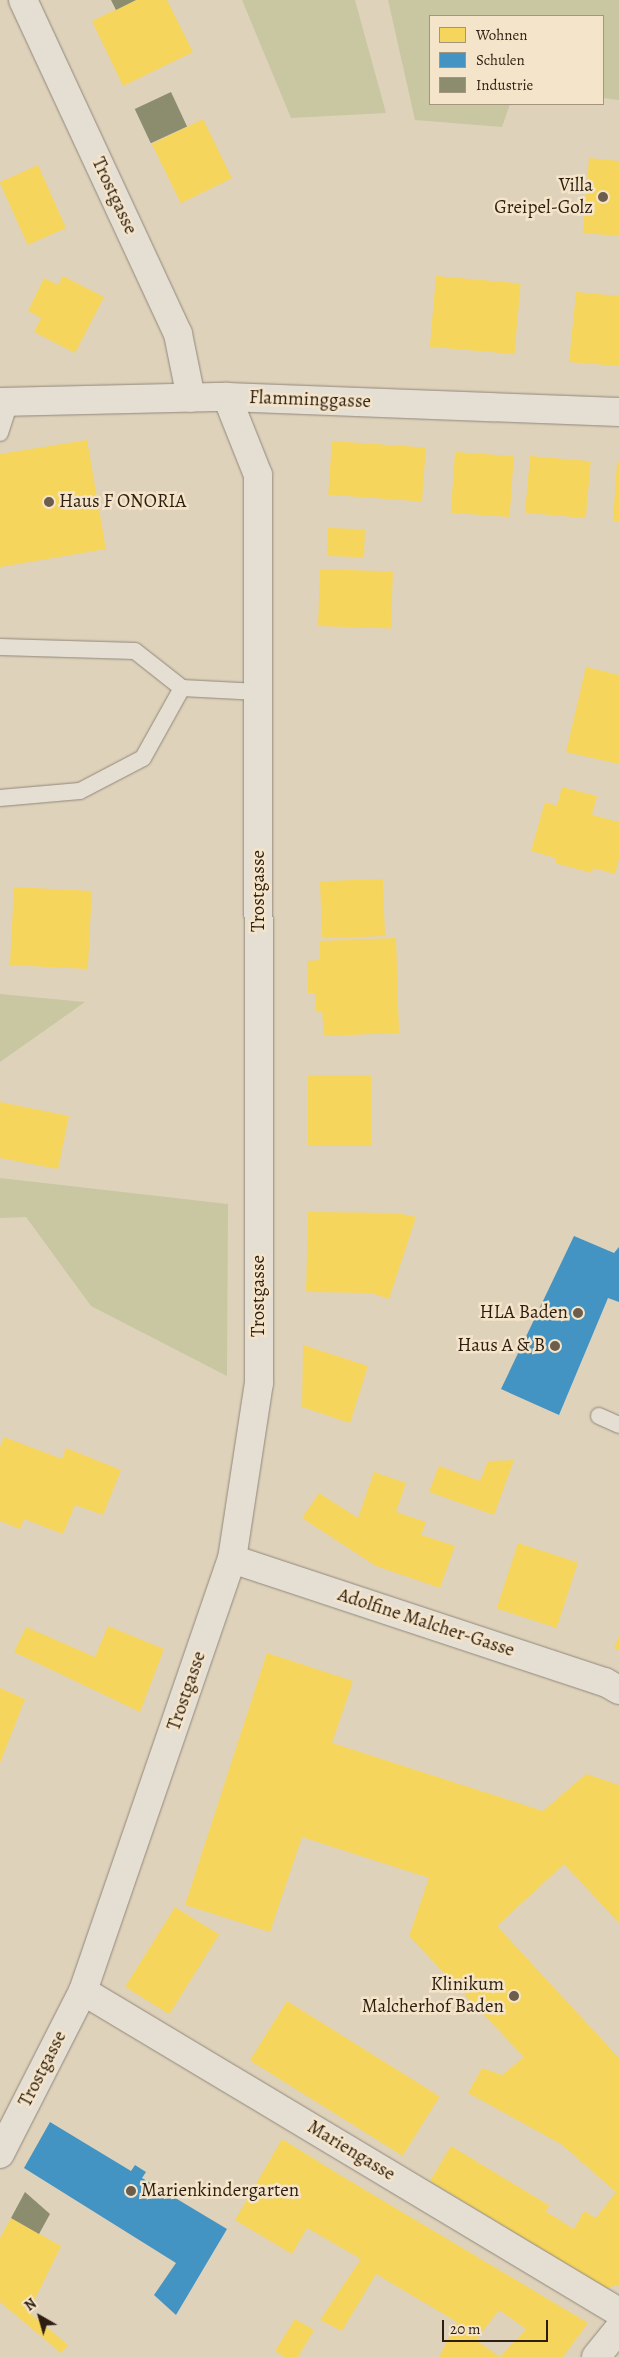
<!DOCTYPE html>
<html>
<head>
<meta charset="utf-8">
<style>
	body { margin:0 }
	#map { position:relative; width:619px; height:2357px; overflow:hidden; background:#dfd2bb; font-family:Alegreya,serif }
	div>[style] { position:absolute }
	.green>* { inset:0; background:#c8c7a1 }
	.homes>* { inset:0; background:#f6d55c; transform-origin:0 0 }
	.schools>* { inset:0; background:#4393c3 }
	.industry>* { inset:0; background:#8c8c6e; transform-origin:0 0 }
	.roads { filter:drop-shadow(0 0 1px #91887a) drop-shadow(0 0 1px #91887a) }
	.lane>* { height:16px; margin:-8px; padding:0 8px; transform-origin:8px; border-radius:8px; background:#e5ded3 }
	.street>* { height:28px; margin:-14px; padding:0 14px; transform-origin:14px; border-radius:14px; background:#e5ded3 }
	.dots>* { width:14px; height:14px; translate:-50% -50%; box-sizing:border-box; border:2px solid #f4e4c9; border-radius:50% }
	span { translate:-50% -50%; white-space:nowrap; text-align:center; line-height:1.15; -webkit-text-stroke:5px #f4e4c9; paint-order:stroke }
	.poi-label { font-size:19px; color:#2e1e11 }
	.right { translate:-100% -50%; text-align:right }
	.left { translate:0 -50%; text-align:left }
	.street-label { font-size:19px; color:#2e1e11 }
	.legend { position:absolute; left:429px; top:15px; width:175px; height:90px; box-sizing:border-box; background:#f4e4c9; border:1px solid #a5957f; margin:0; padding:6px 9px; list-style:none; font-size:15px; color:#2e1e11 }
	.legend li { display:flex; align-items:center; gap:10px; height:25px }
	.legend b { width:25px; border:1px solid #a5957f }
	.north { position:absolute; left:15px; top:2292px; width:50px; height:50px; -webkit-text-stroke:4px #f4e4c9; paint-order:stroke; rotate:322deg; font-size:14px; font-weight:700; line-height:20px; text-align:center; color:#2e1e11 }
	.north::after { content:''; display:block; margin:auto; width:18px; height:22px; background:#2e1e11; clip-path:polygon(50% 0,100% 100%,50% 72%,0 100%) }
	.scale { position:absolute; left:442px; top:2320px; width:106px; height:22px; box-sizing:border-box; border:2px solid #2e1e11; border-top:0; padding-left:6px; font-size:15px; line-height:18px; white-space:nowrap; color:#2e1e11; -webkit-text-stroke:4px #f4e4c9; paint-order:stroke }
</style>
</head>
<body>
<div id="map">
	<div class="green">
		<i style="clip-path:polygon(242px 0,355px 0,386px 113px,291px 118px)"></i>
		<i style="clip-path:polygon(388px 0,619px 0,619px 100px,603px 98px,603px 16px,430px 16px,430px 104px,510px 104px,502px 127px,415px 120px)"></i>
		<i style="clip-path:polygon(0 994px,85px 1002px,0 1062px)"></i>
		<i style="clip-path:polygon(0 1178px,228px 1204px,227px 1376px,91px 1306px,26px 1217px,0 1218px)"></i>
	</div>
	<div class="homes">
		<i style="clip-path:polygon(136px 0,167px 0,193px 52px,123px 86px,92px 21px)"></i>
		<i style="left:203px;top:119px;width:66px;height:57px;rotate:64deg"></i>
		<i style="clip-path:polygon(589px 158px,619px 161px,619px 236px,583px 233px)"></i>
		<i style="left:38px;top:165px;width:69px;height:42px;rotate:66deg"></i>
		<i style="clip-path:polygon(63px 276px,104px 297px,75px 353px,34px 332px,41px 318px,28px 311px,44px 278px,58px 285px)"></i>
		<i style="left:436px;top:276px;width:85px;height:71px;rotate:5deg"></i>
		<i style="clip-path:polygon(576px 292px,619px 296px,619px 366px,569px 362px)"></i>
		<i style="clip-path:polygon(87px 440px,106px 549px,0 567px,0 454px)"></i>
		<i style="left:332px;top:441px;width:94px;height:54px;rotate:4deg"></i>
		<i style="left:455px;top:452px;width:59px;height:61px;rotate:4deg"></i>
		<i style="left:530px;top:456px;width:61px;height:57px;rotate:5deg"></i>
		<i style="clip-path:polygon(617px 462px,619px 462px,619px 521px,613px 521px)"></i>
		<i style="left:328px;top:528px;width:37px;height:28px;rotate:2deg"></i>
		<i style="left:320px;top:569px;width:73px;height:57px;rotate:2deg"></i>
		<i style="clip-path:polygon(586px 667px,619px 675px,619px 764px,566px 752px)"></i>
		<i style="clip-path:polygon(562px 787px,597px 796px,592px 815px,619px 822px,619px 859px,615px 874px,593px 868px,592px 873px,555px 863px,556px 858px,531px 851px,545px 802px,557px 806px)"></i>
		<i style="left:383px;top:879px;width:57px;height:63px;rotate:88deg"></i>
		<i style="left:14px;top:887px;width:78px;height:78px;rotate:3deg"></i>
		<i style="clip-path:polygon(396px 938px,399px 1033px,324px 1036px,322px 1011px,316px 1012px,315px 993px,308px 993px,307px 961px,320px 960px,320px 941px)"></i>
		<i style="left:308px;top:1075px;width:63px;height:71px"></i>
		<i style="clip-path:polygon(0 1102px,69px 1116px,58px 1169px,0 1158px)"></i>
		<i style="clip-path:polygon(308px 1212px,397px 1213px,416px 1217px,389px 1299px,371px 1293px,306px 1292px)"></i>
		<i style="clip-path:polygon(303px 1345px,368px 1366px,350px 1423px,302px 1407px)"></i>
		<i style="clip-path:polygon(4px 1437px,62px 1459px,66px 1448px,121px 1470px,103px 1515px,75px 1505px,63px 1534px,24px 1519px,20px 1529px,0 1521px,0 1447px)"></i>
		<i style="clip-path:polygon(514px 1460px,494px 1515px,429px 1492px,439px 1466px,480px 1481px,488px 1461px)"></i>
		<i style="clip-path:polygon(374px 1472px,406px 1483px,396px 1512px,426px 1522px,421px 1535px,455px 1546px,440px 1588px,376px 1566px,302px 1518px,319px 1493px,358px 1518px)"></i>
		<i style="left:518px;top:1543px;width:63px;height:69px;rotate:18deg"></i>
		<i style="clip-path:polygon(108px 1626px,164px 1649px,140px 1712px,14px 1652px,26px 1627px,95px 1657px)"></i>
		<i style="clip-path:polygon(619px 1636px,619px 1650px,614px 1648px)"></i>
		<i style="clip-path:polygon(267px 1653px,353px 1681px,332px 1743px,543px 1811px,586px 1774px,619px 1785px,619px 1923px,564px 1864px,497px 1926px,619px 2058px,619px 2285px,606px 2288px,430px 2181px,451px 2146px,550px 2206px,545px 2211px,574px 2229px,584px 2211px,596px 2218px,616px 2192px,561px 2144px,468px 2093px,482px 2068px,502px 2075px,524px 2057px,409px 1936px,429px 1878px,302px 1837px,270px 1932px,185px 1905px)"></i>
		<i style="clip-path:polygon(0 1688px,25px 1699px,0 1763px)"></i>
		<i style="left:175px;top:1907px;width:52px;height:94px;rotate:32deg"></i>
		<i style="left:287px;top:2001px;width:180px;height:70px;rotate:32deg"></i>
		<i style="clip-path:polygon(evenodd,282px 2139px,340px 2175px,588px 2323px,563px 2357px,439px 2357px,457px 2322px,376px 2274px,342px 2331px,320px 2320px,361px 2259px,307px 2228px,292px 2254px,235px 2220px,282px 2139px,499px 2310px,526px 2329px,500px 2357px,476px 2340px,499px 2310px)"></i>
		<i style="clip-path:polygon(11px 2218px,61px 2246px,33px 2303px,29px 2301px,25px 2309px,68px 2345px,61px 2353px,0 2302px,0 2238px)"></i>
		<i style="clip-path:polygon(295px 2319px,314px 2330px,298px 2357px,284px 2357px,275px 2351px)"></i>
	</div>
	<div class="schools">
		<i style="clip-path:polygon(574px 1236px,614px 1253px,619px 1247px,619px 1302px,608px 1298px,559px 1415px,501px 1389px)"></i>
		<i style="clip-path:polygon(50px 2122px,131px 2171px,135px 2165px,146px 2172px,142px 2178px,227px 2229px,176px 2315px,154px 2295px,176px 2263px,24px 2168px)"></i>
	</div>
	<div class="industry">
		<i style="clip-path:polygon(111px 0,136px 0,116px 10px)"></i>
		<i style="left:171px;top:92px;width:38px;height:40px;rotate:65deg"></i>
		<i style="clip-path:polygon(25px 2192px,50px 2214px,39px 2234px,11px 2218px)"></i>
	</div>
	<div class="roads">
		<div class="lane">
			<i style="left:0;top:433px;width:33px;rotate:-72deg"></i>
			<i style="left:0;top:647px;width:135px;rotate:1.7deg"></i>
			<i style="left:135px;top:651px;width:60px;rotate:38.2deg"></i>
			<i style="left:0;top:798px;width:80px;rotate:-5deg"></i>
			<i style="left:80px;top:791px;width:71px;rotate:-27.6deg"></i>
			<i style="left:143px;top:758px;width:80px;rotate:-60.9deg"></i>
			<i style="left:182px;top:688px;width:77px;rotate:3deg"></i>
			<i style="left:599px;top:1416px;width:22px;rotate:24deg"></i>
		</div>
		<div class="street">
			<i style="left:23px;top:0;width:368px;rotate:65.1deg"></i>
			<i style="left:178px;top:334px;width:65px;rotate:78.5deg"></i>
			<i style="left:0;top:402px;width:227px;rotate:-1.3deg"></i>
			<i style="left:227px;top:397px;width:392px;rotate:2.2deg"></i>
			<i style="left:232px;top:1559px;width:393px;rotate:18.3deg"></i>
			<i style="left:605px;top:1682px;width:16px;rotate:30deg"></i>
			<i style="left:83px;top:1991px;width:625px;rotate:30.92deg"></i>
			<i style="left:0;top:2154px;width:183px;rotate:-63deg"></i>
			<i style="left:83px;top:1991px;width:457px;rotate:-71deg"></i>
			<i style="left:232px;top:1559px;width:178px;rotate:-81.3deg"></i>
			<i style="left:259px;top:1383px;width:908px;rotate:-90.06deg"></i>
			<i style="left:258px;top:475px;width:84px;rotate:-111.7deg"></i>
			<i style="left:596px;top:2357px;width:36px;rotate:-51deg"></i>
		</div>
	</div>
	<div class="dots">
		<i style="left:603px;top:197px;background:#6c5d4c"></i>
		<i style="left:49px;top:502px;background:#6c5d4c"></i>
		<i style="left:578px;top:1313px;background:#6c5d4c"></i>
		<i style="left:555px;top:1346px;background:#6c5d4c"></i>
		<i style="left:514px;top:1996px;background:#6c5d4c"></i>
		<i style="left:131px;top:2191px;background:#6c5d4c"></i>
	</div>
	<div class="poi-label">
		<span class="right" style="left:593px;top:197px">Villa<br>Greipel-Golz</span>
		<span class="left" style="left:59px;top:502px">Haus F ONORIA</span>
		<span class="right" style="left:568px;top:1313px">HLA Baden</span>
		<span class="right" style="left:545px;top:1346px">Haus A &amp; B</span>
		<span class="right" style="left:504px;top:1996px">Klinikum<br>Malcherhof Baden</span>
		<span class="left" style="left:141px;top:2191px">Marienkindergarten</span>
	</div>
	<div class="street-label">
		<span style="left:114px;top:196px;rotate:65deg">Trostgasse</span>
		<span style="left:310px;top:400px;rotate:2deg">Flamminggasse</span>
		<span style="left:259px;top:891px;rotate:-90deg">Trostgasse</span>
		<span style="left:259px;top:1296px;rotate:-90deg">Trostgasse</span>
		<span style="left:426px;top:1623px;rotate:18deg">Adolfine Malcher-Gasse</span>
		<span style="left:187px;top:1691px;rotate:-71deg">Trostgasse</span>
		<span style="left:43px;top:2069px;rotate:-63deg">Trostgasse</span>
		<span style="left:351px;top:2151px;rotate:31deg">Mariengasse</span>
	</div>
	<ul class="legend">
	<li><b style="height:14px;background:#f6d55c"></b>Wohnen</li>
	<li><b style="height:14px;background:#4393c3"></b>Schulen</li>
	<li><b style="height:14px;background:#8c8c6e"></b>Industrie</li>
	</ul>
	<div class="north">N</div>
	<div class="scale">20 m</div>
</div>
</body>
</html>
